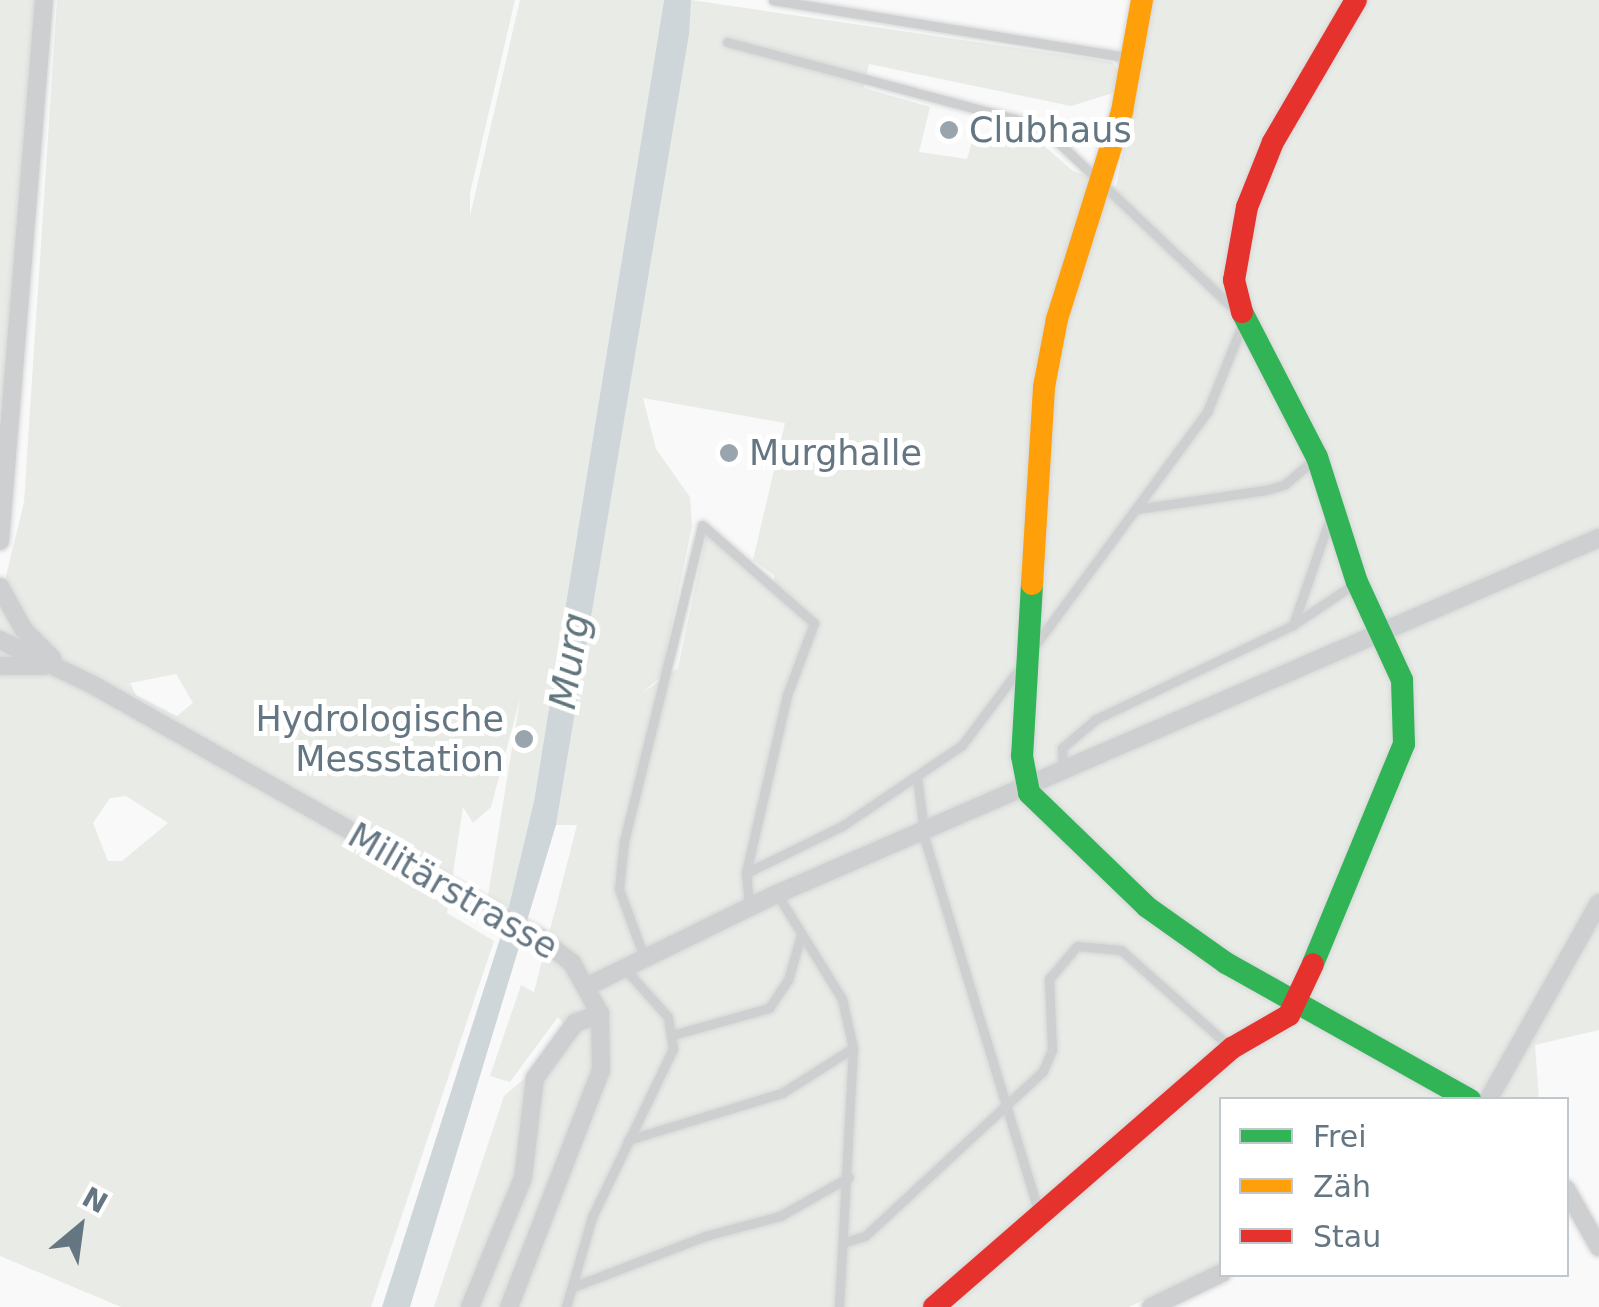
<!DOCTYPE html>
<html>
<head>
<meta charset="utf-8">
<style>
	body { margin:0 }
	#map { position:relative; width:1599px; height:1307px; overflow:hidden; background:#f9f9f9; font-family:"DejaVu Sans",sans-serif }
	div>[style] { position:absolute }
	.green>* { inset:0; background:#e8ebe6 }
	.water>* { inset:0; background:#ced6d9 }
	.roads { filter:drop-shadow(0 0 2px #d5d6d7) drop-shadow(0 0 2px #d5d6d7) }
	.lane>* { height:9px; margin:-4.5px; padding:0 4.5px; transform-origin:4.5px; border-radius:4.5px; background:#cecfd0 }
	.street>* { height:18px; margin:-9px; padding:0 9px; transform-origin:9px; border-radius:9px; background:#cecfd0 }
	.fast>* { height:22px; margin:-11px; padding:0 11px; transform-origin:11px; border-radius:11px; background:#30b455 }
	.slow>* { height:22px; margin:-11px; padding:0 11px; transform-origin:11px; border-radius:11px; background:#ff9f0a }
	.jam>* { height:22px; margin:-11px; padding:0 11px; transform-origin:11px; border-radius:11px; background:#e5322d }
	.dots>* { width:28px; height:28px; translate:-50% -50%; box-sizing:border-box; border:5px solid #fff; border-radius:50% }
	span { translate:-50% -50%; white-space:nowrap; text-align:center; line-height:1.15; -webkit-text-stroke:10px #fff; paint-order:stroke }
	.poi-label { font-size:35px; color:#657683 }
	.left { translate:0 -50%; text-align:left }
	.right { translate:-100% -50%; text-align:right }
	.street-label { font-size:35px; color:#657683 }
	.water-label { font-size:38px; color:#60757c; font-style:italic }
	.legend { position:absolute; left:1219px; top:1097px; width:350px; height:180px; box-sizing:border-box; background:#fff; border:2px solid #c1c8cd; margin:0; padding:12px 18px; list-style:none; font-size:30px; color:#657683 }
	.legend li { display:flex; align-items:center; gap:20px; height:50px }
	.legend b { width:50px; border:2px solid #c1c8cd }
	.north { position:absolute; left:30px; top:1177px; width:100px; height:100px; -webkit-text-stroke:8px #fff; paint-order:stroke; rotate:29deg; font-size:28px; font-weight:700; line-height:40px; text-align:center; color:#657683 }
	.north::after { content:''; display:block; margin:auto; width:35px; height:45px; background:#657683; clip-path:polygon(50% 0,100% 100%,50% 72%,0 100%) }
</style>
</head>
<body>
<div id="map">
	<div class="green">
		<i style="clip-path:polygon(0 0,37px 0,0 475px)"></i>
		<i style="clip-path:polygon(evenodd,57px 0,515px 0,470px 193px,470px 216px,520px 0,664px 0,534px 801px,509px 907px,488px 896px,520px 699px,491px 807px,473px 823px,463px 807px,447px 913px,494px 941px,371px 1307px,121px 1307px,0 1256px,0 601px,24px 502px,57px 0,176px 674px,193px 703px,177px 716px,136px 695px,130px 683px,176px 674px,57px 0,126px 796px,168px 823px,122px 861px,108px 861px,93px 823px,110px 798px,126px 796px)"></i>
		<i style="clip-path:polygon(evenodd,691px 0,1112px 62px,1119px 71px,1116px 92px,1071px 106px,869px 64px,864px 88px,930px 107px,919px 152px,967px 159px,974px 135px,1043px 145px,1073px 171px,1116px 187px,1152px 0,1599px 0,1599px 1030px,1535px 1045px,1539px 1099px,1492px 1099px,1476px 1087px,1470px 1099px,1222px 1100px,1221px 1263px,1129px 1307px,434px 1307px,504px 1096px,574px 1036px,558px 1017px,510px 1082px,490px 1076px,521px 985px,534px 992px,577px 825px,556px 825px,691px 0,643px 398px,785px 423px,753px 560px,775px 576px,772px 587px,706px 536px,678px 668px,642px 693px,661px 677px,692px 526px,690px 497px,656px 449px,643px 398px)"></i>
	</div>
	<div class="water">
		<i style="clip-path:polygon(664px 0,691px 0,689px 34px,556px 825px,410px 1307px,382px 1307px,505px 923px,534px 801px)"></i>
	</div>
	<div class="roads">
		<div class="lane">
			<i style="left:773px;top:0;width:363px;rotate:9.2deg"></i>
			<i style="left:727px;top:42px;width:304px;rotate:15deg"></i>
			<i style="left:1021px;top:121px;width:41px;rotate:29.1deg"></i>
			<i style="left:1057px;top:141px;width:247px;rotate:43.5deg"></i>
			<i style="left:1137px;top:509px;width:130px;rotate:-8.4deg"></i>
			<i style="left:1266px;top:490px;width:19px;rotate:-16deg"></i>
			<i style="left:1284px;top:485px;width:43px;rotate:-40.3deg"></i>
			<i style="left:1293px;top:625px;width:77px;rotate:-33.9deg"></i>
			<i style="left:1033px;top:648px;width:293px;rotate:-53.6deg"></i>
			<i style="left:1207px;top:412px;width:96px;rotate:-68deg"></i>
			<i style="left:1063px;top:767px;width:19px;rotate:-93deg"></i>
			<i style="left:1062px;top:748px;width:45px;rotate:-40.5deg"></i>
			<i style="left:1096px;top:719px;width:218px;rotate:-25.5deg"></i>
			<i style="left:1293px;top:625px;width:113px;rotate:-70.9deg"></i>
			<i style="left:917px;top:776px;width:64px;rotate:82.9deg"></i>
			<i style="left:925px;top:840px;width:390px;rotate:73deg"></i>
			<i style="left:777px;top:894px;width:123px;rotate:58.2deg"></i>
			<i style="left:842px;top:999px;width:50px;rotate:77.3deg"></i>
			<i style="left:853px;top:1048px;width:259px;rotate:93.1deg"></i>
			<i style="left:749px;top:906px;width:33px;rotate:-95deg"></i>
			<i style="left:746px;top:873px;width:107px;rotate:-26.1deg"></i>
			<i style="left:842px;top:826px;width:145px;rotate:-34deg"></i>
			<i style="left:962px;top:745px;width:100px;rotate:-53.1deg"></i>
			<i style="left:644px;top:957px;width:72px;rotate:-110.2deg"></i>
			<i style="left:619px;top:889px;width:48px;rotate:-84.1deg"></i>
			<i style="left:624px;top:841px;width:325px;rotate:-76.1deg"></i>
			<i style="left:702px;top:525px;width:149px;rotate:41.2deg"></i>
			<i style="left:814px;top:623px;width:77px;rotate:110.6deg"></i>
			<i style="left:787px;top:695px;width:183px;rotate:103deg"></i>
			<i style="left:676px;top:1034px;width:97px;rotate:-15.6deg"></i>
			<i style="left:769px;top:1008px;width:34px;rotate:-56deg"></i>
			<i style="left:788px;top:980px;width:47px;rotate:-73.9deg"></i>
			<i style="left:628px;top:1140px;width:161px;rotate:-17deg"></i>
			<i style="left:782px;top:1093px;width:84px;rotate:-32.4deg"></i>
			<i style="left:845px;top:1242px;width:21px;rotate:-17deg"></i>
			<i style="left:865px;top:1236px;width:243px;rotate:-42.8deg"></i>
			<i style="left:1043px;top:1071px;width:23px;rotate:-67deg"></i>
			<i style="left:1052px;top:1050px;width:71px;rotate:-92.4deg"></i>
			<i style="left:1049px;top:979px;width:43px;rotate:-49.7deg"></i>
			<i style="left:1077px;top:946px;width:44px;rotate:5.2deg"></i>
			<i style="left:1121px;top:950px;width:144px;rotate:41.6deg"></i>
			<i style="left:573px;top:1287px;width:142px;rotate:-21.1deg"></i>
			<i style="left:705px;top:1236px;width:78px;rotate:-14.9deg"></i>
			<i style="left:780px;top:1216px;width:79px;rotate:-29.5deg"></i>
			<i style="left:566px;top:1307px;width:94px;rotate:-73.9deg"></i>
			<i style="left:592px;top:1217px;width:187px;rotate:-64.3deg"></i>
			<i style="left:673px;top:1049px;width:32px;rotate:-99deg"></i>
			<i style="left:668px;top:1017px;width:64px;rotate:-131.9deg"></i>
		</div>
		<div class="street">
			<i style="left:0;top:541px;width:543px;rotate:-85.35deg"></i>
			<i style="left:0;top:587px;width:49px;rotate:60.8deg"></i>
			<i style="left:24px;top:630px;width:40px;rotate:45deg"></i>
			<i style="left:0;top:640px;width:103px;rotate:25.8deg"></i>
			<i style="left:93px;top:685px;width:514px;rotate:29.51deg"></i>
			<i style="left:540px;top:938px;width:41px;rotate:38deg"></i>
			<i style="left:572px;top:963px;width:58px;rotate:61.2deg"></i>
			<i style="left:600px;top:1014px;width:56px;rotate:89deg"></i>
			<i style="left:601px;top:1070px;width:254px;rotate:111.2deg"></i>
			<i style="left:0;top:666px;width:44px"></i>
			<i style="left:588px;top:986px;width:210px;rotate:-26deg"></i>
			<i style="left:777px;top:894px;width:896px;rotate:-23.42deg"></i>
			<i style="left:1488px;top:1100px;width:226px;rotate:-60.6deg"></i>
			<i style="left:1566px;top:1189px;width:67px;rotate:60.4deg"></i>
			<i style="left:470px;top:1307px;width:139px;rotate:-67.7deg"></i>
			<i style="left:523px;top:1178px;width:101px;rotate:-83.2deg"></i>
			<i style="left:535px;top:1078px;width:68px;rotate:-54deg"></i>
			<i style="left:575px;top:1023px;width:27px;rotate:-20deg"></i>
			<i style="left:1151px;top:1307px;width:79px;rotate:-25.6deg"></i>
		</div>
		<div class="fast">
			<i style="left:1242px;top:312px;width:163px;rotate:62.7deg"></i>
			<i style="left:1317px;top:457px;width:131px;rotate:72.3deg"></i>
			<i style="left:1357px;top:582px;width:108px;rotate:65.3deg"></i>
			<i style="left:1402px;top:680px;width:64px;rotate:88.2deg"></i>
			<i style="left:1404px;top:744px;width:238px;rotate:112.5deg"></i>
			<i style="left:1032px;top:584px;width:172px;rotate:93.3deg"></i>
			<i style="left:1022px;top:756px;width:38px;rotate:79deg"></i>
			<i style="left:1029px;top:793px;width:164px;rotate:44deg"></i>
			<i style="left:1147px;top:907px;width:97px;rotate:35.3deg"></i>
			<i style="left:1226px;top:963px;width:280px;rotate:29.3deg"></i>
		</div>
		<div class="slow">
			<i style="left:1032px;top:584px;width:197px;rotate:-86.5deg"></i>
			<i style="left:1044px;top:387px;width:69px;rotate:-79.2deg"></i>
			<i style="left:1057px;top:319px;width:218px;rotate:-72.6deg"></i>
			<i style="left:1122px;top:111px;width:113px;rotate:-79.8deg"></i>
		</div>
		<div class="jam">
			<i style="left:1242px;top:312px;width:33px;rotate:-104deg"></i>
			<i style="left:1234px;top:280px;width:74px;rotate:-79.9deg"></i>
			<i style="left:1247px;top:207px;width:70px;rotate:-68.2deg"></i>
			<i style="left:1273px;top:142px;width:164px;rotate:-59.7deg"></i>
			<i style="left:934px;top:1307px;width:395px;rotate:-41deg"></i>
			<i style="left:1232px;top:1048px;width:66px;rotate:-30.1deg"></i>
			<i style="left:1289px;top:1015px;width:56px;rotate:-64.8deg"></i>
		</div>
	</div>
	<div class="dots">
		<i style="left:949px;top:130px;background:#99a4ac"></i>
		<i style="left:729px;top:453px;background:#99a4ac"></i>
		<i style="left:524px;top:739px;background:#99a4ac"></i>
	</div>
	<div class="poi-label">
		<span class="left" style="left:969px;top:130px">Clubhaus</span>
		<span class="left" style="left:749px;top:453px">Murghalle</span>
		<span class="right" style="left:504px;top:739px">Hydrologische<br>Messstation</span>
	</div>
	<div class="street-label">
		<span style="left:453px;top:891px;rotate:30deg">Militärstrasse</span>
	</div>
	<div class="water-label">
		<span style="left:570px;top:661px;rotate:-81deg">Murg</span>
	</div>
	<ul class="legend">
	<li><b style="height:12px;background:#30b455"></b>Frei</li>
	<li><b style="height:12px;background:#ff9f0a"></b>Zäh</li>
	<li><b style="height:12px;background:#e5322d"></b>Stau</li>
	</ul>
	<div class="north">N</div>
</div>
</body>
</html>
